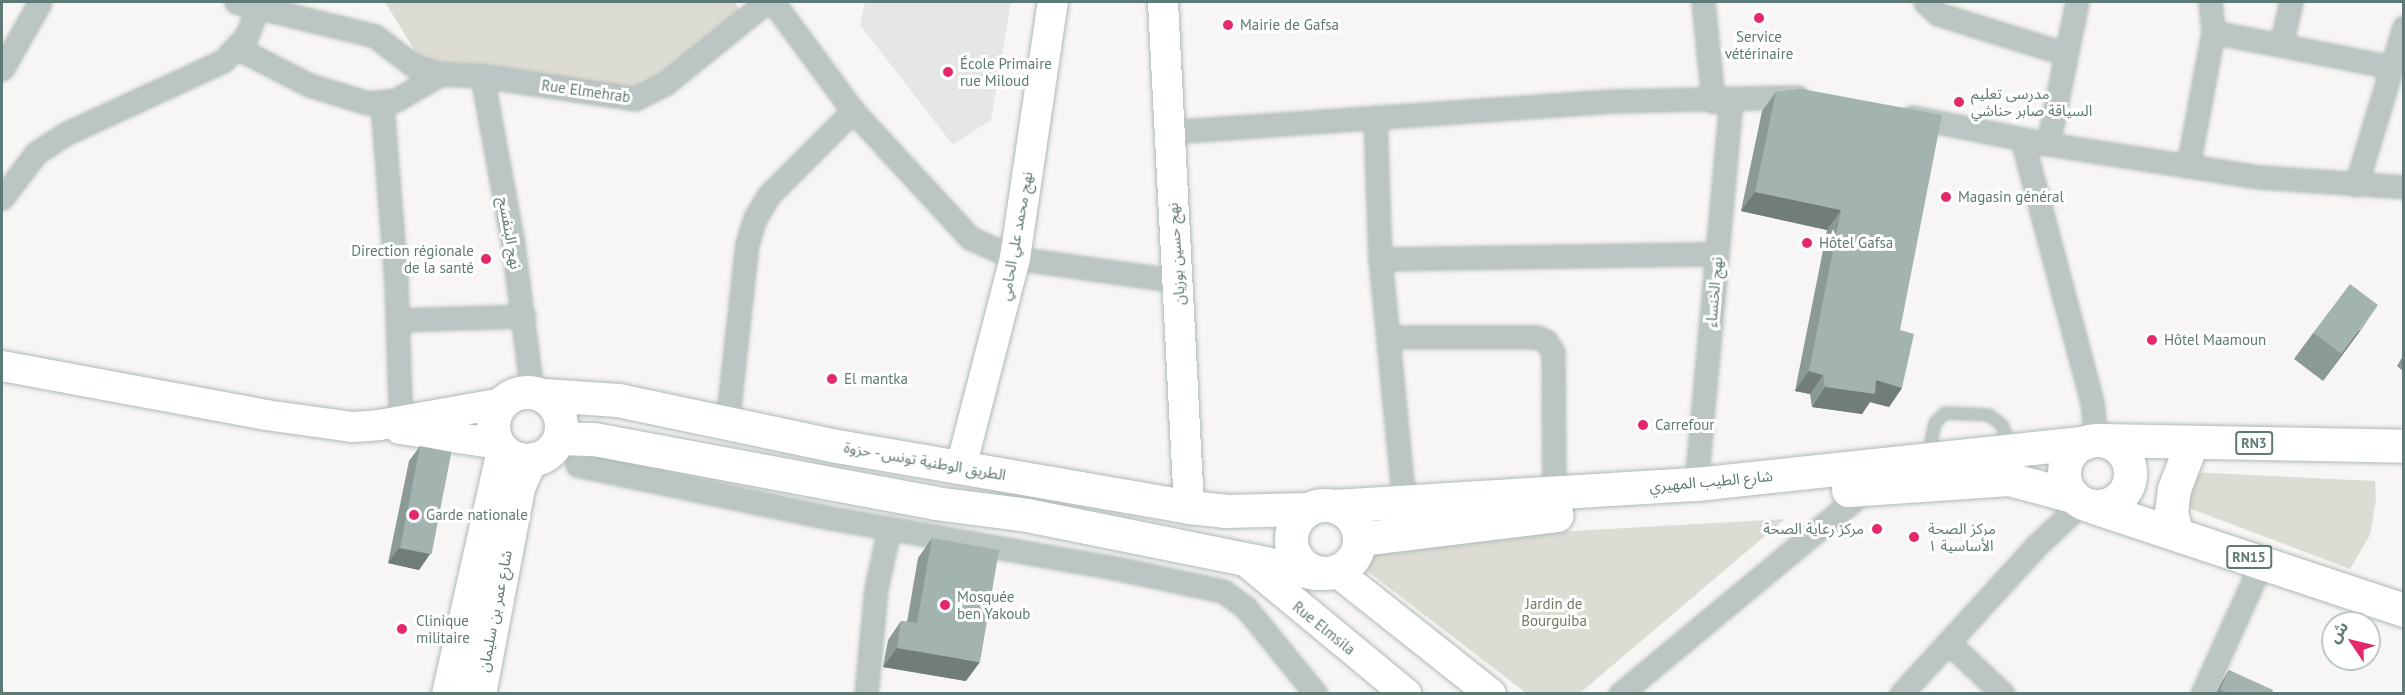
<!DOCTYPE html>
<html>
<head>
<meta charset="utf-8">
<style>
	body { margin:0 }
	#map { position:relative; width:2405px; height:695px; overflow:hidden; background:#f8f6f5; font-family:"PT Sans","Noto Sans Arabic",sans-serif }
	div>[style] { position:absolute }
	.built>* { inset:0; background:#e5e7e5 }
	.green>* { inset:0; background:#dddcd4 }
	.roads { filter:drop-shadow(0 0 2px #aebab8) drop-shadow(0 0 2px #aebab8) }
	.lane>* { height:10px; margin:-5px; padding:0 5px; transform-origin:5px; border-radius:5px; background:#bbc5c4 }
	.street>* { height:21px; margin:-10.5px; padding:0 10.5px; transform-origin:10.5px; border-radius:10.5px; background:#bbc5c4 }
	.secondary>* { height:30px; margin:-15px; padding:0 15px; transform-origin:15px; border-radius:15px; background:#fff }
	.primary>* { height:33px; margin:-16.5px; padding:0 16.5px; transform-origin:16.5px; border-radius:16.5px; background:#fff }
	.primary>.ring { margin:-16.5px; padding:0; box-sizing:content-box; background:none; border:33px solid #fff; border-radius:50% }
	.wall>* { inset:0; background:#8b9a97 }
	.shaded-wall>* { inset:0; background:#717d7b }
	.building>* { inset:0; background:#a2b3b0; transform-origin:0 0 }
	.dots>* { width:16px; height:16px; translate:-50% -50%; box-sizing:border-box; border:3px solid #fff; border-radius:50% }
	span { translate:-50% -50%; white-space:nowrap; text-align:center; line-height:1.15; -webkit-text-stroke:6px #fff; paint-order:stroke }
	.shield-label span { padding:2px 4px; background:#fff; border:2px solid; border-radius:4px; -webkit-text-stroke-width:0 }
	.shield-label { font-size:14px; color:#5e7a76; font-weight:700 }
	.poi-label { font-size:15px; color:#5e7a76 }
	.left { translate:0 -50%; text-align:left }
	.right { translate:-100% -50%; text-align:right }
	.street-label { font-size:15px; color:#5e7a76 }
	.park-label { font-size:15px; color:#737861 }
	.frame { position:absolute; inset:0; border:3px solid #5e7a76; pointer-events:none }
	.north { position:absolute; left:2321px; top:611px; width:60px; height:60px; box-sizing:border-box; background:#fff; border:2px solid #bfcac8; border-radius:50%; rotate:305deg; font-size:16px; font-weight:700; line-height:24px; text-align:center; color:#5e7a76 }
	.north::after { content:''; display:block; margin:auto; width:21px; height:27px; background:#e3296b; clip-path:polygon(50% 0,100% 100%,50% 72%,0 100%) }
</style>
</head>
<body>
<div id="map">
	<div class="built">
		<i style="clip-path:polygon(865px 2px,1011px 2px,991px 120px,953px 145px,860px 25px)"></i>
	</div>
	<div class="green">
		<i style="clip-path:polygon(385px 2px,735px 2px,741px 13px,658px 78px,632px 90px,421px 61px)"></i>
		<i style="clip-path:polygon(2170px 471px,2375px 481px,2376px 500px,2370px 535px,2350px 569px,2170px 501px)"></i>
		<i style="clip-path:polygon(1785px 519px,1580px 693px,1526px 693px,1366px 570px,1381px 542px)"></i>
	</div>
	<div class="roads">
		<div class="lane">
			<i style="left:1928px;top:456px;width:34px;rotate:-78deg"></i>
			<i style="left:1935px;top:423px;width:14px;rotate:-45deg"></i>
			<i style="left:1945px;top:413px;width:44px;rotate:2.6deg"></i>
			<i style="left:1989px;top:415px;width:16px;rotate:38deg"></i>
			<i style="left:2002px;top:425px;width:22px;rotate:69deg"></i>
		</div>
		<div class="street">
			<i style="left:236px;top:2px;width:143px;rotate:13.7deg"></i>
			<i style="left:375px;top:36px;width:49px;rotate:37.6deg"></i>
			<i style="left:414px;top:66px;width:28px;rotate:17deg"></i>
			<i style="left:441px;top:74px;width:41px;rotate:2.8deg"></i>
			<i style="left:482px;top:76px;width:155px;rotate:8.5deg"></i>
			<i style="left:635px;top:99px;width:35px;rotate:-27deg"></i>
			<i style="left:666px;top:83px;width:129px;rotate:-39deg"></i>
			<i style="left:773px;top:2px;width:135px;rotate:53.7deg"></i>
			<i style="left:853px;top:111px;width:173px;rotate:47.3deg"></i>
			<i style="left:970px;top:238px;width:49px;rotate:24deg"></i>
			<i style="left:1015px;top:258px;width:166px;rotate:8deg"></i>
			<i style="left:1703px;top:2px;width:100px;rotate:84.2deg"></i>
			<i style="left:1925px;top:2px;width:18px;rotate:43deg"></i>
			<i style="left:1938px;top:14px;width:134px;rotate:17.4deg"></i>
			<i style="left:2210px;top:2px;width:30px;rotate:84deg"></i>
			<i style="left:2213px;top:32px;width:182px;rotate:11.1deg"></i>
			<i style="left:2281px;top:44px;width:43px;rotate:-76.6deg"></i>
			<i style="left:237px;top:48px;width:81px;rotate:27.2deg"></i>
			<i style="left:309px;top:85px;width:62px;rotate:17deg"></i>
			<i style="left:368px;top:103px;width:28px;rotate:-6deg"></i>
			<i style="left:396px;top:100px;width:52px;rotate:-30deg"></i>
			<i style="left:2px;top:69px;width:77px;rotate:-60.4deg"></i>
			<i style="left:482px;top:76px;width:172px;rotate:79.6deg"></i>
			<i style="left:513px;top:245px;width:148px;rotate:82.6deg"></i>
			<i style="left:382px;top:104px;width:180px;rotate:85.5deg"></i>
			<i style="left:396px;top:283px;width:147px;rotate:88.1deg"></i>
			<i style="left:1375px;top:117px;width:142px;rotate:88deg"></i>
			<i style="left:1912px;top:117px;width:139px;rotate:11.2deg"></i>
			<i style="left:2048px;top:144px;width:214px;rotate:8.9deg"></i>
			<i style="left:2259px;top:177px;width:145px;rotate:3.9deg"></i>
			<i style="left:1168px;top:132px;width:445px;rotate:-4deg"></i>
			<i style="left:1612px;top:101px;width:186px;rotate:-1.2deg"></i>
			<i style="left:2022px;top:139px;width:272px;rotate:75.1deg"></i>
			<i style="left:2092px;top:402px;width:38px;rotate:84deg"></i>
			<i style="left:2048px;top:144px;width:145px;rotate:-78.5deg"></i>
			<i style="left:2188px;top:166px;width:136px;rotate:-79.4deg"></i>
			<i style="left:2356px;top:185px;width:165px;rotate:-73.1deg"></i>
			<i style="left:2px;top:198px;width:56px;rotate:-52.9deg"></i>
			<i style="left:36px;top:153px;width:35px;rotate:-33deg"></i>
			<i style="left:65px;top:134px;width:174px;rotate:-24.8deg"></i>
			<i style="left:223px;top:61px;width:35px;rotate:-47deg"></i>
			<i style="left:247px;top:35px;width:28px;rotate:-69deg"></i>
			<i style="left:398px;top:320px;width:126px;rotate:-1.8deg"></i>
			<i style="left:1388px;top:337px;width:149px"></i>
			<i style="left:1537px;top:337px;width:10px;rotate:24deg"></i>
			<i style="left:1546px;top:341px;width:13px;rotate:58deg"></i>
			<i style="left:1553px;top:352px;width:142px;rotate:89.6deg"></i>
			<i style="left:727px;top:424px;width:181px;rotate:-83.7deg"></i>
			<i style="left:747px;top:244px;width:27px;rotate:-73deg"></i>
			<i style="left:755px;top:218px;width:27px;rotate:-59deg"></i>
			<i style="left:769px;top:195px;width:119px;rotate:-45deg"></i>
			<i style="left:577px;top:465px;width:259px;rotate:11.8deg"></i>
			<i style="left:831px;top:518px;width:283px;rotate:10deg"></i>
			<i style="left:1110px;top:567px;width:116px;rotate:12deg"></i>
			<i style="left:1223px;top:591px;width:29px;rotate:36deg"></i>
			<i style="left:1246px;top:608px;width:111px;rotate:50.9deg"></i>
			<i style="left:1696px;top:484px;width:385px;rotate:-84.8deg"></i>
			<i style="left:1404px;top:503px;width:245px;rotate:-95.6deg"></i>
			<i style="left:1380px;top:259px;width:337px;rotate:-0.9deg"></i>
			<i style="left:1948px;top:642px;width:76px;rotate:43.4deg"></i>
			<i style="left:866px;top:694px;width:105px;rotate:-84.6deg"></i>
			<i style="left:876px;top:589px;width:61px;rotate:-77.8deg"></i>
			<i style="left:1620px;top:694px;width:321px;rotate:-39.7deg"></i>
			<i style="left:1901px;top:694px;width:200px;rotate:-47.6deg"></i>
			<i style="left:2036px;top:546px;width:63px;rotate:-43.1deg"></i>
			<i style="left:2202px;top:694px;width:145px;rotate:-65.6deg"></i>
		</div>
		<div class="secondary">
			<i style="left:1163px;top:2px;width:506px;rotate:87.05deg"></i>
			<i style="left:2px;top:366px;width:269px;rotate:10.5deg"></i>
			<i style="left:266px;top:415px;width:88px;rotate:7.9deg"></i>
			<i style="left:353px;top:427px;width:26px;rotate:-4deg"></i>
			<i style="left:379px;top:425px;width:125px;rotate:-10.1deg"></i>
			<i style="left:400px;top:429px;width:99px;rotate:8.7deg"></i>
			<i style="left:961px;top:467px;width:216px;rotate:-75.5deg"></i>
			<i style="left:1015px;top:258px;width:259px;rotate:-81.6deg"></i>
			<i style="left:1243px;top:559px;width:212px;rotate:39.6deg"></i>
			<i style="left:1337px;top:572px;width:196px;rotate:38.4deg"></i>
		</div>
		<div class="primary">
			<i class="ring" style="left:493px;top:392px;width:35px;height:35px"></i>
			<i style="left:543px;top:395px;width:75px;rotate:3.8deg"></i>
			<i style="left:618px;top:400px;width:224px;rotate:11.9deg"></i>
			<i style="left:837px;top:446px;width:357px;rotate:9.8deg"></i>
			<i style="left:1189px;top:507px;width:36px;rotate:6deg"></i>
			<i style="left:1225px;top:511px;width:83px;rotate:-1.4deg"></i>
			<i style="left:560px;top:438px;width:34px;rotate:2deg"></i>
			<i style="left:594px;top:439px;width:347px;rotate:10.6deg"></i>
			<i style="left:935px;top:503px;width:93px;rotate:7.4deg"></i>
			<i style="left:1027px;top:515px;width:294px;rotate:11.4deg"></i>
			<i class="ring" style="left:2064px;top:440px;width:33px;height:33px"></i>
			<i style="left:2104px;top:440px;width:300px;rotate:1.1deg"></i>
			<i style="left:1848px;top:490px;width:161px;rotate:-3.9deg"></i>
			<i style="left:2009px;top:479px;width:66px;rotate:14.9deg"></i>
			<i class="ring" style="left:1291px;top:505px;width:35px;height:35px"></i>
			<i style="left:1334px;top:506px;width:363px;rotate:-3.5deg"></i>
			<i style="left:1696px;top:484px;width:392px;rotate:-6.1deg"></i>
			<i style="left:2094px;top:507px;width:327px;rotate:18.4deg"></i>
			<i style="left:2177px;top:534px;width:22px;rotate:-106deg"></i>
			<i style="left:2171px;top:513px;width:24px;rotate:-83deg"></i>
			<i style="left:2174px;top:489px;width:50px;rotate:-69deg"></i>
			<i style="left:1360px;top:539px;width:198px;rotate:-6.9deg"></i>
			<i style="left:448px;top:694px;width:250px;rotate:-77.3deg"></i>
			<i style="left:479px;top:694px;width:211px;rotate:-79.3deg"></i>
			<i style="left:518px;top:487px;width:30px;rotate:-66deg"></i>
		</div>
	</div>
	<div class="wall">
		<i style="clip-path:polygon(1802px 89px,1900px 330px,1902px 388px,1889px 407px,1870px 402px,1862px 414px,1812px 407px,1810px 394px,1795px 391px,1827px 230px,1741px 211px,1762px 111px,1776px 92px)"></i>
		<i style="clip-path:polygon(2360px 331px,2323px 381px,2294px 359px,2313px 333px)"></i>
		<i style="clip-path:polygon(2403px 356px,2403px 371px,2397px 366px)"></i>
		<i style="clip-path:polygon(420px 446px,430px 554px,419px 570px,388px 563px,409px 461px)"></i>
		<i style="clip-path:polygon(932px 538px,966px 681px,883px 667px,888px 640px,901px 621px,907px 622px,918px 558px)"></i>
		<i style="clip-path:polygon(2229px 670px,2272px 693px,2216px 693px,2222px 681px)"></i>
	</div>
	<div class="shaded-wall">
		<i style="clip-path:polygon(1755px 192px,1841px 210px,1827px 230px,1741px 211px)"></i>
		<i style="clip-path:polygon(2378px 305px,2360px 331px,2323px 381px,2342px 354px)"></i>
		<i style="clip-path:polygon(1809px 371px,1823px 375px,1810px 394px,1795px 391px)"></i>
		<i style="clip-path:polygon(1876px 380px,1902px 388px,1889px 407px,1870px 402px,1862px 414px,1812px 407px,1825px 387px)"></i>
		<i style="clip-path:polygon(399px 548px,430px 554px,419px 570px,388px 563px)"></i>
		<i style="clip-path:polygon(897px 648px,980px 662px,966px 681px,883px 667px)"></i>
	</div>
	<div class="building">
		<i style="clip-path:polygon(1802px 89px,1942px 115px,1900px 330px,1914px 334px,1902px 388px,1876px 380px,1875px 394px,1825px 387px,1823px 375px,1809px 371px,1841px 210px,1755px 192px,1776px 92px)"></i>
		<i style="left:2350px;top:284px;width:35px;height:61px;rotate:37deg"></i>
		<i style="left:420px;top:446px;width:32px;height:104px;rotate:11deg"></i>
		<i style="clip-path:polygon(932px 538px,999px 550px,980px 662px,897px 648px,901px 621px,917px 623px)"></i>
		<i style="clip-path:polygon(2229px 670px,2273px 690px,2272px 693px,2228px 693px,2220px 690px)"></i>
	</div>
	<div class="dots">
		<i style="left:1759px;top:18px;background:#e3296b"></i>
		<i style="left:1228px;top:25px;background:#e3296b"></i>
		<i style="left:948px;top:72px;background:#e3296b"></i>
		<i style="left:1959px;top:102px;background:#e3296b"></i>
		<i style="left:1946px;top:197px;background:#e3296b"></i>
		<i style="left:1807px;top:243px;background:#e3296b"></i>
		<i style="left:486px;top:259px;background:#e3296b"></i>
		<i style="left:2152px;top:340px;background:#e3296b"></i>
		<i style="left:832px;top:379px;background:#e3296b"></i>
		<i style="left:1643px;top:425px;background:#e3296b"></i>
		<i style="left:414px;top:515px;background:#e3296b"></i>
		<i style="left:1877px;top:529px;background:#e3296b"></i>
		<i style="left:1914px;top:537px;background:#e3296b"></i>
		<i style="left:945px;top:605px;background:#e3296b"></i>
		<i style="left:402px;top:629px;background:#e3296b"></i>
	</div>
	<div class="shield-label">
		<span style="left:2254px;top:443px">RN3</span>
		<span style="left:2249px;top:557px">RN15</span>
	</div>
	<div class="poi-label">
		<span class="left" style="left:1240px;top:25px">Mairie de Gafsa</span>
		<span style="left:1759px;top:45px">Service<br>vétérinaire</span>
		<span class="left" style="left:960px;top:72px">École Primaire<br>rue Miloud</span>
		<span class="left" style="left:1971px;top:102px">مدرسى تعليم<br>السياقة صابر حناشي</span>
		<span class="left" style="left:1958px;top:197px">Magasin général</span>
		<span class="left" style="left:1819px;top:243px">Hôtel Gafsa</span>
		<span class="right" style="left:474px;top:259px">Direction régionale<br>de la santé</span>
		<span class="left" style="left:2164px;top:340px">Hôtel Maamoun</span>
		<span class="left" style="left:844px;top:379px">El mantka</span>
		<span class="left" style="left:1655px;top:425px">Carrefour</span>
		<span class="left" style="left:426px;top:515px">Garde nationale</span>
		<span class="left" style="left:1928px;top:537px">مركز الصحة<br>الأساسية ١</span>
		<span class="right" style="left:1864px;top:529px">مركز رعاية الصحة</span>
		<span class="left" style="left:957px;top:605px">Mosquée<br>ben Yakoub</span>
		<span class="left" style="left:416px;top:629px">Clinique<br>militaire</span>
	</div>
	<div class="street-label">
		<span style="left:586px;top:91px;rotate:8deg">Rue Elmehrab</span>
		<span style="left:510px;top:233px;rotate:80deg">نهج البنفسج</span>
		<span style="left:1016px;top:236px;rotate:-80deg">نهج محمد علي الحامي</span>
		<span style="left:1176px;top:254px;rotate:-94deg">نهج حسين بوزيان</span>
		<span style="left:1714px;top:292px;rotate:-85deg">نهج الخنساء</span>
		<span style="left:925px;top:461px;rotate:10deg">الطريق الوطنية تونس - حزوة</span>
		<span style="left:1711px;top:481px;rotate:-5deg">شارع الطيب المهيري</span>
		<span style="left:495px;top:611px;rotate:-79deg">شارع عمر بن سليمان</span>
		<span style="left:1324px;top:628px;rotate:39deg">Rue Elmsila</span>
	</div>
	<div class="park-label">
		<span style="left:1554px;top:612px">Jardin de<br>Bourguiba</span>
	</div>
	<div class="frame"></div>
	<div class="north">ش</div>
</div>
</body>
</html>
